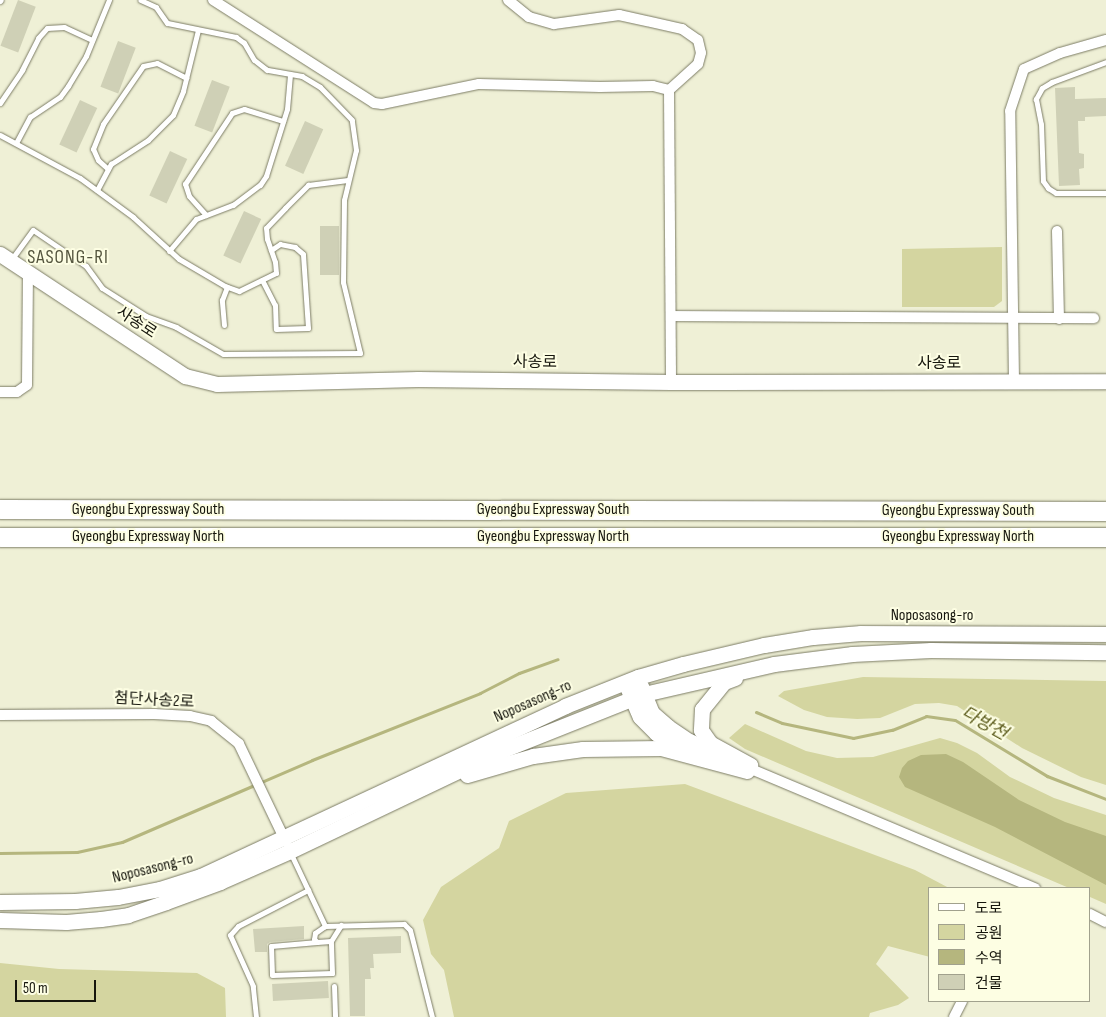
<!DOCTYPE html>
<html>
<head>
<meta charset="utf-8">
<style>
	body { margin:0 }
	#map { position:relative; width:1106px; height:1017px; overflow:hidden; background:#eff0d6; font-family:"Sofia Sans Condensed","Noto Sans KR",sans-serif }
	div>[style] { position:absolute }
	.green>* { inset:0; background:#d4d5a0 }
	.water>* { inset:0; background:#b5b67e }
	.stream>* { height:3px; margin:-1.5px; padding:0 1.5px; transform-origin:1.5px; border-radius:1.5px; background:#b5b67e }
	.building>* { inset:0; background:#cfd0b6; transform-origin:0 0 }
	.roads { filter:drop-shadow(0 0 1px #7c7c65) drop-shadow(0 0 1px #7c7c65) }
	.service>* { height:5px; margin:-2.5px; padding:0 2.5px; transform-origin:2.5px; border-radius:2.5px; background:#fff }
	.minor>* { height:10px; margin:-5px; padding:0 5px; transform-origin:5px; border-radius:5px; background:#fff }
	.secondary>* { height:15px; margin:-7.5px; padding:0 7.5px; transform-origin:7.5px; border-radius:7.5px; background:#fff }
	.motorway>* { height:19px; margin:-9.5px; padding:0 9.5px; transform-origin:9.5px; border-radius:9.5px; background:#fff }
	span { translate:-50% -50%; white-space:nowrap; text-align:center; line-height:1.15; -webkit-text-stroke:4px #fdfee3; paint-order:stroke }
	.street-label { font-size:16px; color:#16160d }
	.water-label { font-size:18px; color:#5b5b1b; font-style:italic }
	.quarter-label { font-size:19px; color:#54553e; letter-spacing:1px }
	.legend { position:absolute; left:928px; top:887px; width:162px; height:115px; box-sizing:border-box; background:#fdfee3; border:1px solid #a1a18d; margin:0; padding:6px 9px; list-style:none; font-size:15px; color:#16160d }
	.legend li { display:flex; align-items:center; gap:10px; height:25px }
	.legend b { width:25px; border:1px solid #a1a18d }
	.scale { position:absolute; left:15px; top:980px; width:81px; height:22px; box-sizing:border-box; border:2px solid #16160d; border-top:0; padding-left:6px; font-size:15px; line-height:18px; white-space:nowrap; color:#16160d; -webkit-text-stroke:4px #fdfee3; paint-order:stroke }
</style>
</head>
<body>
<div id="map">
	<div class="green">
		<i style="clip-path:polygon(1002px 247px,1002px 301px,994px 307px,902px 307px,902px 249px)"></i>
		<i style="clip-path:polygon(863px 677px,1106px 681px,1106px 785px,1081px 777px,1022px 748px,957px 706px,939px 703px,915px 704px,880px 718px,857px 719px,827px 717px,804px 710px,778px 696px,784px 691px)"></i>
		<i style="clip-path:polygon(745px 724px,806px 751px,837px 758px,873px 757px,940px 738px,957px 743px,977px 753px,1010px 777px,1054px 798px,1106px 815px,1106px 904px,1090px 897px,1090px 888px,1069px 888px,745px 749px,729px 738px)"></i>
		<i style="clip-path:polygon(685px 784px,915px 870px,949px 888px,930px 888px,930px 957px,888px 946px,876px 964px,909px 998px,898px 1005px,870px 1013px,869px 1017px,454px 1017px,444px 970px,431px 954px,423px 920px,441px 887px,499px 848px,509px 821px,566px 793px)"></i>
		<i style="clip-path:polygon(0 963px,59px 969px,197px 973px,225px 988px,226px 1017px,0 1017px)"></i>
	</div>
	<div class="water">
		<i style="clip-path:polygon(946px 754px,963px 762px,1019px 800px,1065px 822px,1106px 836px,1106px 885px,995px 827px,905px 787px,899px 777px,902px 768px,908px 761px,921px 755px)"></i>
	</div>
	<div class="stream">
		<i style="left:756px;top:712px;width:28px;rotate:23deg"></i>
		<i style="left:782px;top:723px;width:73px;rotate:11.9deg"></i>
		<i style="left:853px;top:738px;width:40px;rotate:-12deg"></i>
		<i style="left:892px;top:730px;width:37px;rotate:-22deg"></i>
		<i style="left:926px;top:716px;width:29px;rotate:8deg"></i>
		<i style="left:955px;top:720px;width:108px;rotate:31.3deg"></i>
		<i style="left:1047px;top:776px;width:63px;rotate:21.3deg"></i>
		<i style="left:0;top:853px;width:77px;rotate:-0.7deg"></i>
		<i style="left:77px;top:852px;width:46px;rotate:-12.5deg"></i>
		<i style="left:122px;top:842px;width:207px;rotate:-23.3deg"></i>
		<i style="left:312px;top:760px;width:181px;rotate:-21.7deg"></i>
		<i style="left:480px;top:693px;width:44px;rotate:-27.1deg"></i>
		<i style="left:519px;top:673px;width:41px;rotate:-19.7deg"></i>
	</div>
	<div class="building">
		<i style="left:18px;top:0;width:19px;height:49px;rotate:21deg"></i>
		<i style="left:118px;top:41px;width:19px;height:49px;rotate:21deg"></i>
		<i style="left:212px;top:80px;width:19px;height:49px;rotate:21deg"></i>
		<i style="clip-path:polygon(1075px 87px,1075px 99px,1106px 98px,1106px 116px,1085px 117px,1085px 121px,1078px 121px,1079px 153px,1084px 154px,1084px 168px,1079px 169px,1080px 185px,1059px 186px,1055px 88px)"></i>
		<i style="left:80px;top:100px;width:19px;height:49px;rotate:25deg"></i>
		<i style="left:305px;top:121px;width:20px;height:49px;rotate:24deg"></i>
		<i style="left:170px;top:151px;width:19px;height:49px;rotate:25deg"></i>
		<i style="left:244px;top:211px;width:19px;height:49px;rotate:25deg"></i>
		<i style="left:320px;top:226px;width:19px;height:49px"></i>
		<i style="clip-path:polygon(304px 926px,304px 939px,270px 942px,267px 944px,267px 952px,255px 952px,253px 929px)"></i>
		<i style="clip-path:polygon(401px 936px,401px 953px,373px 954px,374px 968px,370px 968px,371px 979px,365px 979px,365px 1016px,350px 1016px,348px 938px)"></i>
		<i style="left:328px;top:981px;width:17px;height:56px;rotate:87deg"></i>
	</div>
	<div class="roads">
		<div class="service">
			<i style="left:0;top:1px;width:1px;rotate:-45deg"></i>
			<i style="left:1106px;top:62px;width:58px;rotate:159.7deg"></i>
			<i style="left:1052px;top:82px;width:12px;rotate:149deg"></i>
			<i style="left:1042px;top:88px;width:13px;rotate:119deg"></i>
			<i style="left:1036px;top:99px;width:25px;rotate:79deg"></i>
			<i style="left:1041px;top:124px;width:57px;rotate:88deg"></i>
			<i style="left:1043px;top:181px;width:9px;rotate:54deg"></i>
			<i style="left:1048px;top:188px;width:9px;rotate:32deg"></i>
			<i style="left:1056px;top:193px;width:50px"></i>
			<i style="left:0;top:103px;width:40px;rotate:-56deg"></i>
			<i style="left:22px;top:70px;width:36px;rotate:-63deg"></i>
			<i style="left:38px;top:38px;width:13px;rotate:-48deg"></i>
			<i style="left:47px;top:28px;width:17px;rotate:-3deg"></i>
			<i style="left:64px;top:27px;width:31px;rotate:25deg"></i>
			<i style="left:0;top:135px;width:91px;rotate:28.3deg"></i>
			<i style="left:80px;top:178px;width:66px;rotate:36.3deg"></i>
			<i style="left:133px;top:217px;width:62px;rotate:42.4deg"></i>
			<i style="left:179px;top:259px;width:53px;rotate:30.4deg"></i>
			<i style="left:225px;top:286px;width:15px;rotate:20deg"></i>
			<i style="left:239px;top:291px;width:41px;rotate:-25.9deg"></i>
			<i style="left:276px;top:273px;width:11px;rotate:-95deg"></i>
			<i style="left:275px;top:262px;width:24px;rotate:-109deg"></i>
			<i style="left:267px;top:239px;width:11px;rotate:-95deg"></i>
			<i style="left:266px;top:228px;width:28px;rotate:-46deg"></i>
			<i style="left:285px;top:208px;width:33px;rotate:-45deg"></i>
			<i style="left:308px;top:185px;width:40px;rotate:-7.1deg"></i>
			<i style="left:16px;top:143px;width:30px;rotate:-62deg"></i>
			<i style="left:30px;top:117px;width:36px;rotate:-34deg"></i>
			<i style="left:60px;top:97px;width:14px;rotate:-54deg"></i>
			<i style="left:68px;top:86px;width:35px;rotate:-59deg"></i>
			<i style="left:86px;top:56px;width:61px;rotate:-67.7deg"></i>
			<i style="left:108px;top:169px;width:13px;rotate:-138deg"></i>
			<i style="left:98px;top:160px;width:12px;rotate:-114deg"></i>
			<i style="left:93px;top:149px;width:27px;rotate:-68deg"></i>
			<i style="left:103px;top:124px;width:70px;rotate:-55.4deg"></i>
			<i style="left:143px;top:66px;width:14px;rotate:-12deg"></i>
			<i style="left:157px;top:63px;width:33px;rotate:27deg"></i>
			<i style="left:97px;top:190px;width:30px;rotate:-62deg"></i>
			<i style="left:111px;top:164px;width:44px;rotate:-33deg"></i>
			<i style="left:148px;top:140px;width:35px;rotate:-45deg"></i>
			<i style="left:173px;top:115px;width:26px;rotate:-67deg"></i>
			<i style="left:183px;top:91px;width:63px;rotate:-76.2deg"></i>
			<i style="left:206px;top:215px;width:25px;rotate:-132deg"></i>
			<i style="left:189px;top:196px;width:13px;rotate:-108deg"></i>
			<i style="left:185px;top:184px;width:85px;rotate:-56.5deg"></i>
			<i style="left:232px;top:113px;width:13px;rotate:-18deg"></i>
			<i style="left:244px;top:109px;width:41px;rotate:17.1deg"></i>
			<i style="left:169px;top:251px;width:42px;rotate:-49.8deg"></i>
			<i style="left:196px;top:219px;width:40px;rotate:-21deg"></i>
			<i style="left:233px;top:205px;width:34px;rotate:-37deg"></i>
			<i style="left:260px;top:185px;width:11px;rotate:-56deg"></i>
			<i style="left:266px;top:176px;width:70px;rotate:-72.6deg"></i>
			<i style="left:287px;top:109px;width:35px;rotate:-85deg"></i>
			<i style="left:11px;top:260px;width:37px;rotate:-54deg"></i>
			<i style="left:33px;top:230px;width:64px;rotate:34.2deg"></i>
			<i style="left:86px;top:266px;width:27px;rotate:54deg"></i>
			<i style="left:102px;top:288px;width:52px;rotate:32.5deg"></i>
			<i style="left:146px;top:316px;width:32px;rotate:20deg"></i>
			<i style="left:176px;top:327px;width:54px;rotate:29.9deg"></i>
			<i style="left:223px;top:354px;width:137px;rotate:-0.4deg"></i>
			<i style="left:360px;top:353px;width:73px;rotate:-103.5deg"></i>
			<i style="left:343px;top:282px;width:82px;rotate:-89.3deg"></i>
			<i style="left:344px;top:200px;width:51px;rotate:-76.5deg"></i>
			<i style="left:356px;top:150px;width:30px;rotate:-98deg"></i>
			<i style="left:352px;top:120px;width:46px;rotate:-134.1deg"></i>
			<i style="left:320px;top:87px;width:21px;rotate:-149deg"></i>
			<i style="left:302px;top:76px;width:36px;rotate:-170deg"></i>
			<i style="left:267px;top:70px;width:16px;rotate:-142deg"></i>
			<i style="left:254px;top:60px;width:20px;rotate:-120deg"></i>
			<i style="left:244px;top:43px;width:10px;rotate:-143deg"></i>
			<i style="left:236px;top:37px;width:70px;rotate:-168.5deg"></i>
			<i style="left:167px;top:23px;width:19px;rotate:-125deg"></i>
			<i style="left:156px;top:7px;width:17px;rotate:-156deg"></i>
			<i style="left:262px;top:280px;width:28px;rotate:63deg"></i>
			<i style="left:275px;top:305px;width:24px;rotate:88deg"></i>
			<i style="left:276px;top:329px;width:32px;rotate:-2deg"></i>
			<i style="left:308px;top:328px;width:74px;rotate:-93.9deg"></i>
			<i style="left:303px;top:254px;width:11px;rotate:-139deg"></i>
			<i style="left:295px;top:247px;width:15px;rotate:-169deg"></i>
			<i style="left:280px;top:244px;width:11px;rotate:146deg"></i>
			<i style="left:224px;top:325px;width:25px;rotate:-95deg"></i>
			<i style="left:222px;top:300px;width:14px;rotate:-69deg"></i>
			<i style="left:291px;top:854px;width:80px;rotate:64.7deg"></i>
			<i style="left:325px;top:926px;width:79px;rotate:-1.5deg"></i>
			<i style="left:404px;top:924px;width:8px;rotate:45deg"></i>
			<i style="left:410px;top:930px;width:90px;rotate:75.8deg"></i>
			<i style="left:325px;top:926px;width:12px;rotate:145deg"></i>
			<i style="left:315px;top:933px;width:6px;rotate:99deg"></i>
			<i style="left:314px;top:939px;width:4px;rotate:45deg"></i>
			<i style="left:317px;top:942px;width:14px;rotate:-4deg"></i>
			<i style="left:331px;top:941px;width:19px;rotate:-58deg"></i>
			<i style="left:317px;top:942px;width:46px;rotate:175deg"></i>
			<i style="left:271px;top:946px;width:29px;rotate:88deg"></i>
			<i style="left:272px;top:975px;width:60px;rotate:-1.9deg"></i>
			<i style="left:332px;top:973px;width:32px;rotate:-92deg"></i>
			<i style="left:334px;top:986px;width:31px;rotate:88deg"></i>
			<i style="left:256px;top:1017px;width:31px;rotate:-96deg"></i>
			<i style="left:253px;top:986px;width:56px;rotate:-114.3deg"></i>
			<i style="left:230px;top:935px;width:12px;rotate:-48deg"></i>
			<i style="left:238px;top:926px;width:79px;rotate:-27.2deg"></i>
		</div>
		<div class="minor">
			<i style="left:213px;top:0;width:191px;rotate:32.6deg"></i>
			<i style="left:374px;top:103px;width:8px;rotate:7deg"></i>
			<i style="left:382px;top:104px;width:99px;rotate:-11.7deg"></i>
			<i style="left:479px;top:84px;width:121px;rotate:1.4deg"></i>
			<i style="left:600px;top:87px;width:53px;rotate:-1.1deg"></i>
			<i style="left:653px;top:86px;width:16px;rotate:14deg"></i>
			<i style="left:508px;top:0;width:27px;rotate:39deg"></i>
			<i style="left:529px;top:17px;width:26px;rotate:16deg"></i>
			<i style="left:554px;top:24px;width:66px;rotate:-7.9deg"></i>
			<i style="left:619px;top:15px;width:65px;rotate:12.5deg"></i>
			<i style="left:682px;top:29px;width:19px;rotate:35deg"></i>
			<i style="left:698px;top:40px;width:13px;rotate:77deg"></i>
			<i style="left:701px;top:53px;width:11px;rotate:105deg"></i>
			<i style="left:698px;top:64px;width:39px;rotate:138deg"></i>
			<i style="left:669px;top:90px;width:292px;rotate:89.6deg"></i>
			<i style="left:1057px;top:231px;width:88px;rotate:88.7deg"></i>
			<i style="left:671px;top:316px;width:423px;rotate:0.3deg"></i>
			<i style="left:1014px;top:381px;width:270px;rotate:-90.8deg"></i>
			<i style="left:1010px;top:111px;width:44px;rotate:-71.6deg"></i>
			<i style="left:1024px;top:69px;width:39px;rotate:-24deg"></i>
			<i style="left:1060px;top:53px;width:48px;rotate:-15.8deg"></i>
			<i style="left:0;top:392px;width:17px"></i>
			<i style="left:17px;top:392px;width:12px;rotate:-35deg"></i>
			<i style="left:27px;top:385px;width:112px;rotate:-89.5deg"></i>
			<i style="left:0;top:715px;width:154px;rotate:-0.4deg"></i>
			<i style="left:154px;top:714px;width:36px;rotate:3deg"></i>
			<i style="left:190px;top:716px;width:22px;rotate:13deg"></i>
			<i style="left:211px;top:721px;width:36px;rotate:39deg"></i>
			<i style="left:239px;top:744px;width:109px;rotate:64.4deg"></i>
			<i style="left:756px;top:771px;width:303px;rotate:22.8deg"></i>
			<i style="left:1090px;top:914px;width:18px;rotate:27deg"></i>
			<i style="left:954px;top:1017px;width:18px;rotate:-63deg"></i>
		</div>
		<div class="secondary">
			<i style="left:0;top:254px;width:222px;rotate:33.4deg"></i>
			<i style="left:185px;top:376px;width:33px;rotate:14deg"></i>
			<i style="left:217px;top:384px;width:201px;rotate:-1.4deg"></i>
			<i style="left:418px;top:379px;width:253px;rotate:0.7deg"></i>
			<i style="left:671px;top:382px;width:435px;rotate:-0.1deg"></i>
			<i style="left:735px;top:678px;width:12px;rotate:160deg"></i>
			<i style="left:724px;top:682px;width:35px;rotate:129deg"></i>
			<i style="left:702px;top:709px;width:21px;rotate:93deg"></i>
			<i style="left:701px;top:730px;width:16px;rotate:55deg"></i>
			<i style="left:710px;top:743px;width:46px;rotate:28.8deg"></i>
			<i style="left:641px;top:686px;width:29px;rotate:68deg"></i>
			<i style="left:652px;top:713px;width:21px;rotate:41deg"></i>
			<i style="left:668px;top:727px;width:25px;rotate:34deg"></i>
			<i style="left:689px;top:741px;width:28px;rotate:23deg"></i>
			<i style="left:628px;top:689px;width:30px;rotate:67deg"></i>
			<i style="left:640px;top:717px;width:23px;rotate:45deg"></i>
			<i style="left:656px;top:733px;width:27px;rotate:31deg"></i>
			<i style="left:467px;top:775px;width:69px;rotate:-16.1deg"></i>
			<i style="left:533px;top:756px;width:50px;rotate:-8deg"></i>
			<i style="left:583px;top:749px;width:78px;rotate:-0.7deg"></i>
			<i style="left:661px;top:748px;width:89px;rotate:15deg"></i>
			<i style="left:0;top:902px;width:75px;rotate:-0.8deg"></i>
			<i style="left:75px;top:901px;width:43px;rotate:-5.3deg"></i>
			<i style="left:118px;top:897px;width:43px;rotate:-10.8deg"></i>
			<i style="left:160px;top:889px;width:43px;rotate:-17.6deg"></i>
			<i style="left:201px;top:876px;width:402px;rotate:-25deg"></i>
			<i style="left:565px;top:706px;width:79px;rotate:-21.7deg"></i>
			<i style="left:638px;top:677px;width:47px;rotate:-16.1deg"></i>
			<i style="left:683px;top:664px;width:83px;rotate:-13.2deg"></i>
			<i style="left:764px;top:645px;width:50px;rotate:-9.3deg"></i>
			<i style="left:813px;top:637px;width:48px;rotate:-4.8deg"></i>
			<i style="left:861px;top:633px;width:245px;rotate:0.2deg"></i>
			<i style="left:0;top:920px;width:66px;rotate:1.7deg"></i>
			<i style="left:66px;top:922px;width:35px;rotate:-5deg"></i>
			<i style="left:101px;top:919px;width:27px;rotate:-8deg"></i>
			<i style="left:128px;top:915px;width:40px;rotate:-18.9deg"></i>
			<i style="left:166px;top:902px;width:58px;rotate:-20.3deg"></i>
			<i style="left:220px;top:882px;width:77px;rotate:-23.9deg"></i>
			<i style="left:290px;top:851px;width:225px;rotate:-25.5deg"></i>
			<i style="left:493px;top:754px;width:162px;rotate:-21.7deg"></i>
			<i style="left:644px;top:694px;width:133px;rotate:-13deg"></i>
			<i style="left:774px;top:664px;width:79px;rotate:-7.3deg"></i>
			<i style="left:852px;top:654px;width:79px;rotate:-2.9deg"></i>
			<i style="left:931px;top:650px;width:175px;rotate:0.7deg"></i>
		</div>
		<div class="motorway">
			<i style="left:0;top:509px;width:1106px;rotate:0.1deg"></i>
			<i style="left:0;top:537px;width:1106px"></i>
		</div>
	</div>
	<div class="street-label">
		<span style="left:136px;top:323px;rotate:33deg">사송로</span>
		<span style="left:535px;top:363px;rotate:1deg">사송로</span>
		<span style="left:939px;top:364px">사송로</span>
		<span style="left:148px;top:510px">Gyeongbu Expressway South</span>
		<span style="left:553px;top:510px">Gyeongbu Expressway South</span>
		<span style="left:958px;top:511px">Gyeongbu Expressway South</span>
		<span style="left:148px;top:537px">Gyeongbu Expressway North</span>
		<span style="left:553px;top:537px">Gyeongbu Expressway North</span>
		<span style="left:958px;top:537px">Gyeongbu Expressway North</span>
		<span style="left:932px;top:616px">Noposasong-ro</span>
		<span style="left:154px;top:701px;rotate:3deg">첨단사송2로</span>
		<span style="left:533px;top:702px;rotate:-24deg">Noposasong-ro</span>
		<span style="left:153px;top:869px;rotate:-14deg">Noposasong-ro</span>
	</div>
	<div class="water-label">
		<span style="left:984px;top:724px;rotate:29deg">다방천</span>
	</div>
	<div class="quarter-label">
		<span style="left:68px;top:258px">SASONG-RI</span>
	</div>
	<ul class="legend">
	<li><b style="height:6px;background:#fff"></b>도로</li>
	<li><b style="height:14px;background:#d4d5a0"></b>공원</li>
	<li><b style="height:14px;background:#b5b67e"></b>수역</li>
	<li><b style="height:14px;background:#cfd0b6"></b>건물</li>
	</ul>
	<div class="scale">50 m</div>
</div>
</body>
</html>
